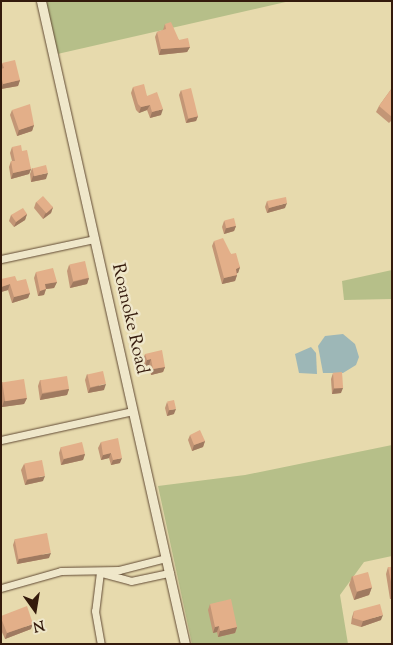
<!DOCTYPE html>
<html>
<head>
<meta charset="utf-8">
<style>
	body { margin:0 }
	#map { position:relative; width:393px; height:645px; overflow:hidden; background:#e7daad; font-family:"Sorts Mill Goudy",serif }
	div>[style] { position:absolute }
	.green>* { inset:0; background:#b6bf89 }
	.water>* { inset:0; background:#9db7b7 }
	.roads { filter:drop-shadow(0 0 1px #614a34) drop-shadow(0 0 1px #614a34) }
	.minor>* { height:7px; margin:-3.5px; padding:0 3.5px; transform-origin:3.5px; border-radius:3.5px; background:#efe7ca }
	.tertiary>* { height:9px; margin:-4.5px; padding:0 4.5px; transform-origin:4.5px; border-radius:4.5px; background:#efe7ca }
	.wall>* { inset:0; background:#c39676 }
	.shaded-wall>* { inset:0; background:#9f7a60 }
	.building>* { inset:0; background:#e3af89; transform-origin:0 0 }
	span { translate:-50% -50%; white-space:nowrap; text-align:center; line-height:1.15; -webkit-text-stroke:5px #efe7ca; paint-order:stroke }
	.street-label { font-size:18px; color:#341a0c }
	.frame { position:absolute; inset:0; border:2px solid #341a0c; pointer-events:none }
	.north { position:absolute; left:10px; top:585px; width:50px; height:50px; -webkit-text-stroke:4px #efe7ca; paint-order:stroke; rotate:167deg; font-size:14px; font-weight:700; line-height:20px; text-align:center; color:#341a0c }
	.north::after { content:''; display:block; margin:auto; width:18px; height:22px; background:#341a0c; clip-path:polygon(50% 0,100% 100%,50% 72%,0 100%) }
</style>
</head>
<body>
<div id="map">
	<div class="green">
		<i style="clip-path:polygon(41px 1px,290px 1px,53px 55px)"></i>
		<i style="clip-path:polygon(392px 270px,392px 299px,344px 300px,342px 281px)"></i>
		<i style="clip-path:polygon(392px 445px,392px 556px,364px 562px,340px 595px,348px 644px,192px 644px,158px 486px,245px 475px)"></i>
	</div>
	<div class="water">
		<i style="clip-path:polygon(343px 334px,355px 344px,359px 357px,356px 365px,343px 373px,323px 373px,318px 346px,325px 336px)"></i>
		<i style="clip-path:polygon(311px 347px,316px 353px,317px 374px,299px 373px,295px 354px)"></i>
	</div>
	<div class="roads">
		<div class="minor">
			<i style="left:1px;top:259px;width:95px;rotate:-12.1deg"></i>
			<i style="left:1px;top:440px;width:135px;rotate:-12.4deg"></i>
			<i style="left:100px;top:572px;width:39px;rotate:97deg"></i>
			<i style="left:95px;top:611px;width:34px;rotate:80deg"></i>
			<i style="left:102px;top:573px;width:30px;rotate:15deg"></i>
			<i style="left:131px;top:581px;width:40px;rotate:-12deg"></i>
			<i style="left:1px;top:588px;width:62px;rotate:-15.8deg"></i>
			<i style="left:61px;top:571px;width:58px;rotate:-1deg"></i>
			<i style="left:119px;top:570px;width:49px;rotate:-14.3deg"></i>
		</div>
		<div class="tertiary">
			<i style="left:41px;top:1px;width:659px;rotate:77.38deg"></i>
		</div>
	</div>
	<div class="wall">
		<i style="clip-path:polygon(165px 24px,179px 40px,190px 47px,187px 52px,159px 55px,155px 37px,157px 32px,163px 30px)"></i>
		<i style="clip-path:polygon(2px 63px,20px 80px,18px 86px,1px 89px,1px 66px)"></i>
		<i style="clip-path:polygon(133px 87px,147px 96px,161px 115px,150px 118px,147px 110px,139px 113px,136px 110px,131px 93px)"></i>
		<i style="clip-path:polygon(392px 88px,392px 120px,389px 123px,376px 112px,379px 106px)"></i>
		<i style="clip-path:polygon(181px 90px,198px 116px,196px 121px,186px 123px,179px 95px)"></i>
		<i style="clip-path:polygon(12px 110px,34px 125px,32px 131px,17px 136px,10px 115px)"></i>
		<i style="clip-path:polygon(12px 147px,22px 151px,31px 169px,29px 174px,11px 179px,9px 167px,11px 161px,12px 161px,10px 153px)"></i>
		<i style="clip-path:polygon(32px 168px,46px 179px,31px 182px,30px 174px)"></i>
		<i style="clip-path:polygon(267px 201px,285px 208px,267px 213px,265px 207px)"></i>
		<i style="clip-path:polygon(36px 202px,53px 207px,51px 213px,43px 219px,34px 208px)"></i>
		<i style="clip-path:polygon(27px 214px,25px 220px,14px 227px,9px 221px,11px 215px)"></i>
		<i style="clip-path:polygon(224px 221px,236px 226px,234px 231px,224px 234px,222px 227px)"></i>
		<i style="clip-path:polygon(214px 241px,231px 254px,240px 267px,238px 273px,237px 273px,237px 275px,235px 281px,222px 284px,212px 246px)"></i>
		<i style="clip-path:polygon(69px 265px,89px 278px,87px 284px,70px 288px,67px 271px)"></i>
		<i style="clip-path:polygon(36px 272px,57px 282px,54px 288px,46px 289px,44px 295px,38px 296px,34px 278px)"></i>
		<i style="clip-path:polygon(1px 279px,17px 281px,30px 293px,28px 298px,12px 303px,8px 290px,1px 292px)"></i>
		<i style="clip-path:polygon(145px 354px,165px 367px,163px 372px,151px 375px,149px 365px,145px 366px,143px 360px)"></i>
		<i style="clip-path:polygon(333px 373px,341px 393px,332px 394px,331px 379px)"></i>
		<i style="clip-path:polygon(87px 374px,104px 390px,88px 393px,85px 380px)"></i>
		<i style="clip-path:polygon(40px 380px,69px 389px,67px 395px,40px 400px,38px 386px)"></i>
		<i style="clip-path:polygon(2px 382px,27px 398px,24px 404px,2px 407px,1px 400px)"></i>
		<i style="clip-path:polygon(167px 402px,174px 414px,167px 416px,165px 408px)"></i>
		<i style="clip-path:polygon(190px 435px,205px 441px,203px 447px,192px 451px,188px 440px)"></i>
		<i style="clip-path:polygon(101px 442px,120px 463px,111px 465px,109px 458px,101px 460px,98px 448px)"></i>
		<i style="clip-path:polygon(61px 447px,85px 454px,83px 460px,61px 465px,59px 453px)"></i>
		<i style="clip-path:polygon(24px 464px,43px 481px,25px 485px,21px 470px)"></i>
		<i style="clip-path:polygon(15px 539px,49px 558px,17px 564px,13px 545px)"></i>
		<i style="clip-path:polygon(388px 567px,392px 567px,392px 599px,390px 599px,386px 574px)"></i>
		<i style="clip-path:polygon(352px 576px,372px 587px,369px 595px,354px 600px,349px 585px)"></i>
		<i style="clip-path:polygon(210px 604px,237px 627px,235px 633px,218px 637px,217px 632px,213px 633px,208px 610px)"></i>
		<i style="clip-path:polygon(354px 611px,381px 620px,361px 627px,351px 624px,352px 617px)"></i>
		<i style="clip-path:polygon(1px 616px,31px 629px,5px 639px,1px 630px)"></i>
	</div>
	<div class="shaded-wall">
		<i style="clip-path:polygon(190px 47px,187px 52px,159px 55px,161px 49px)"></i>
		<i style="clip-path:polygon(20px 80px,18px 86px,1px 89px,3px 84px)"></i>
		<i style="clip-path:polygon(150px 105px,147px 110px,139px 113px,141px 107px)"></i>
		<i style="clip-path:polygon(163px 109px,161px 115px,150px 118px,152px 112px)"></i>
		<i style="clip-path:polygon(198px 116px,196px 121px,186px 123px,188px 119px)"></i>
		<i style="clip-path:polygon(34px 125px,32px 131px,17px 136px,19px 130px)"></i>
		<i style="clip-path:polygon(31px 169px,29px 174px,11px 179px,13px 173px)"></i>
		<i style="clip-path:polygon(48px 173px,46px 179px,31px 182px,33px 176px)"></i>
		<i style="clip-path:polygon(287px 203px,285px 208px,267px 213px,269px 208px)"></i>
		<i style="clip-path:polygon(53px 207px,51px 213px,43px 219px,45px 214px)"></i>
		<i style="clip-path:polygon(27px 214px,25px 220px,14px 227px,16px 222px)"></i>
		<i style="clip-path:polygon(236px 226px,234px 231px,224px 234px,226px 228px)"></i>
		<i style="clip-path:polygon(240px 267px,238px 273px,234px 274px,236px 269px)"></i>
		<i style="clip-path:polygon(237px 275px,235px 281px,222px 284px,224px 278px)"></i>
		<i style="clip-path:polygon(89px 278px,87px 284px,70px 288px,73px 282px)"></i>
		<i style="clip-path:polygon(57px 282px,54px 288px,46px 289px,44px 295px,38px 296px,40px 291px,45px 284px)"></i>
		<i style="clip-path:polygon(10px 284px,8px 290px,1px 292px,1px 287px)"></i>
		<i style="clip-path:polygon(30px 293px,28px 298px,12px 303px,14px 297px)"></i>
		<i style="clip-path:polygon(151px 359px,149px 365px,145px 366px,147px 360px)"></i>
		<i style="clip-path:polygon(165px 367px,163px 372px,151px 375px,153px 369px)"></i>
		<i style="clip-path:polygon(106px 384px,104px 390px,88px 393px,90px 388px)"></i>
		<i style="clip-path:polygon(334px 388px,343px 388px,341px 393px,332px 394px)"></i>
		<i style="clip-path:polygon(69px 389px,67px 395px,40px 400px,42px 394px)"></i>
		<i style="clip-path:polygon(27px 398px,24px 404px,2px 407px,4px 401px)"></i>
		<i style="clip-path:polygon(176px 409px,174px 414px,167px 416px,169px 410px)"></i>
		<i style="clip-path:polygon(205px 441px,203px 447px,192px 451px,194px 445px)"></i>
		<i style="clip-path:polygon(111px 453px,109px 458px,101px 460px,103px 455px)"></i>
		<i style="clip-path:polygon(85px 454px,83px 460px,61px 465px,64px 459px)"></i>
		<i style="clip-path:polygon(122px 458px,120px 463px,111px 465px,113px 460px)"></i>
		<i style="clip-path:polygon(45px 476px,43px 481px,25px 485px,27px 480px)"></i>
		<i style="clip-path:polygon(51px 553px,49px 558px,17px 564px,19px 559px)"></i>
		<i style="clip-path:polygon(372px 587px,369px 595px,354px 600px,357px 592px)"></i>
		<i style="clip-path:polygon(383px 615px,381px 620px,361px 627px,363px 621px)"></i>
		<i style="clip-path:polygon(33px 624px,31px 629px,5px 639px,7px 633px)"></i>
		<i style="clip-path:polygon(219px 626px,217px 632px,213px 633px,215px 627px)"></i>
		<i style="clip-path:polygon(237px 627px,235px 633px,218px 637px,220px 631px)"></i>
	</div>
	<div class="building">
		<i style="clip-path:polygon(171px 22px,179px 40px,188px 38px,190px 47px,161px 49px,157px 32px,166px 29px,165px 24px)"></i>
		<i style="clip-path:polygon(15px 60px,20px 80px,3px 84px,1px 75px,1px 69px,4px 68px,2px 63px)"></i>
		<i style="clip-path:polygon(144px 84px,147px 96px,157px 92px,163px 109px,152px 112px,150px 105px,141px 107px,138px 104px,133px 87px)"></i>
		<i style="left:191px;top:88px;width:29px;height:10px;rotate:76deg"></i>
		<i style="clip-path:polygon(392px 88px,392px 117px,379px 106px)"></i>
		<i style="clip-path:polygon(30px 104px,34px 125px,19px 130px,12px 110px)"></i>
		<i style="clip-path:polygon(21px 145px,22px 151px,27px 150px,31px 169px,13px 173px,11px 161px,15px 161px,12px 147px)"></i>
		<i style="left:46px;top:165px;width:8px;height:14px;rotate:76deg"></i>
		<i style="left:43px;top:196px;width:15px;height:9px;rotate:48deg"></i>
		<i style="clip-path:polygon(286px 197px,287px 203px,269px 208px,267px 201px)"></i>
		<i style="clip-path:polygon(23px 208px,27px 214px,16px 222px,11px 215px)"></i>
		<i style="left:234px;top:218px;width:8px;height:10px;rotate:76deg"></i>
		<i style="clip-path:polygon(223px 238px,231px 254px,236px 253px,240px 267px,236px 269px,237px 275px,224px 278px,214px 241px)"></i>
		<i style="left:85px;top:261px;width:17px;height:16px;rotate:77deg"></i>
		<i style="clip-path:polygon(53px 268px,57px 282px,45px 284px,46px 289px,40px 291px,36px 272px)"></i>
		<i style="clip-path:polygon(15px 276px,17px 281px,26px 279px,30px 293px,14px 297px,10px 284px,1px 287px,1px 279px)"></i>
		<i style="clip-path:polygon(162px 350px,165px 367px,153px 369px,151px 359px,147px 360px,145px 354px)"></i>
		<i style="left:103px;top:371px;width:13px;height:16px;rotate:77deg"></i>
		<i style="left:342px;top:372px;width:16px;height:9px;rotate:86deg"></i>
		<i style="left:67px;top:376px;width:13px;height:27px;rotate:81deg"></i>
		<i style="left:24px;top:379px;width:19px;height:22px;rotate:81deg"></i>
		<i style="left:174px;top:400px;width:9px;height:7px;rotate:77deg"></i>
		<i style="clip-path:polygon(200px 430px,205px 441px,194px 445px,190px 435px)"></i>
		<i style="clip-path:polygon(118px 438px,122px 458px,113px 460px,111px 453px,103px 455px,101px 442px)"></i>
		<i style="left:82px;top:442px;width:12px;height:22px;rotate:76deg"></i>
		<i style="left:42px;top:460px;width:16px;height:18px;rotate:79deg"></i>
		<i style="left:47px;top:533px;width:20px;height:33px;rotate:79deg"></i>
		<i style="clip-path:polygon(388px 567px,392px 567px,392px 587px)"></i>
		<i style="left:368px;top:572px;width:16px;height:16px;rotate:75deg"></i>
		<i style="clip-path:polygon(231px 599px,237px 627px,220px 631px,219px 626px,215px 627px,210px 604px)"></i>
		<i style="clip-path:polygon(380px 604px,383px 615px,363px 621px,353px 618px,354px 611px)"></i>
		<i style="clip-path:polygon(27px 606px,33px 624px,7px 633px,1px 618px,1px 616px)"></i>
	</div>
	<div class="street-label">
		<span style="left:129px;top:319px;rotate:77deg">Roanoke Road</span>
	</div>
	<div class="frame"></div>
	<div class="north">N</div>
</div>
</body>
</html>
